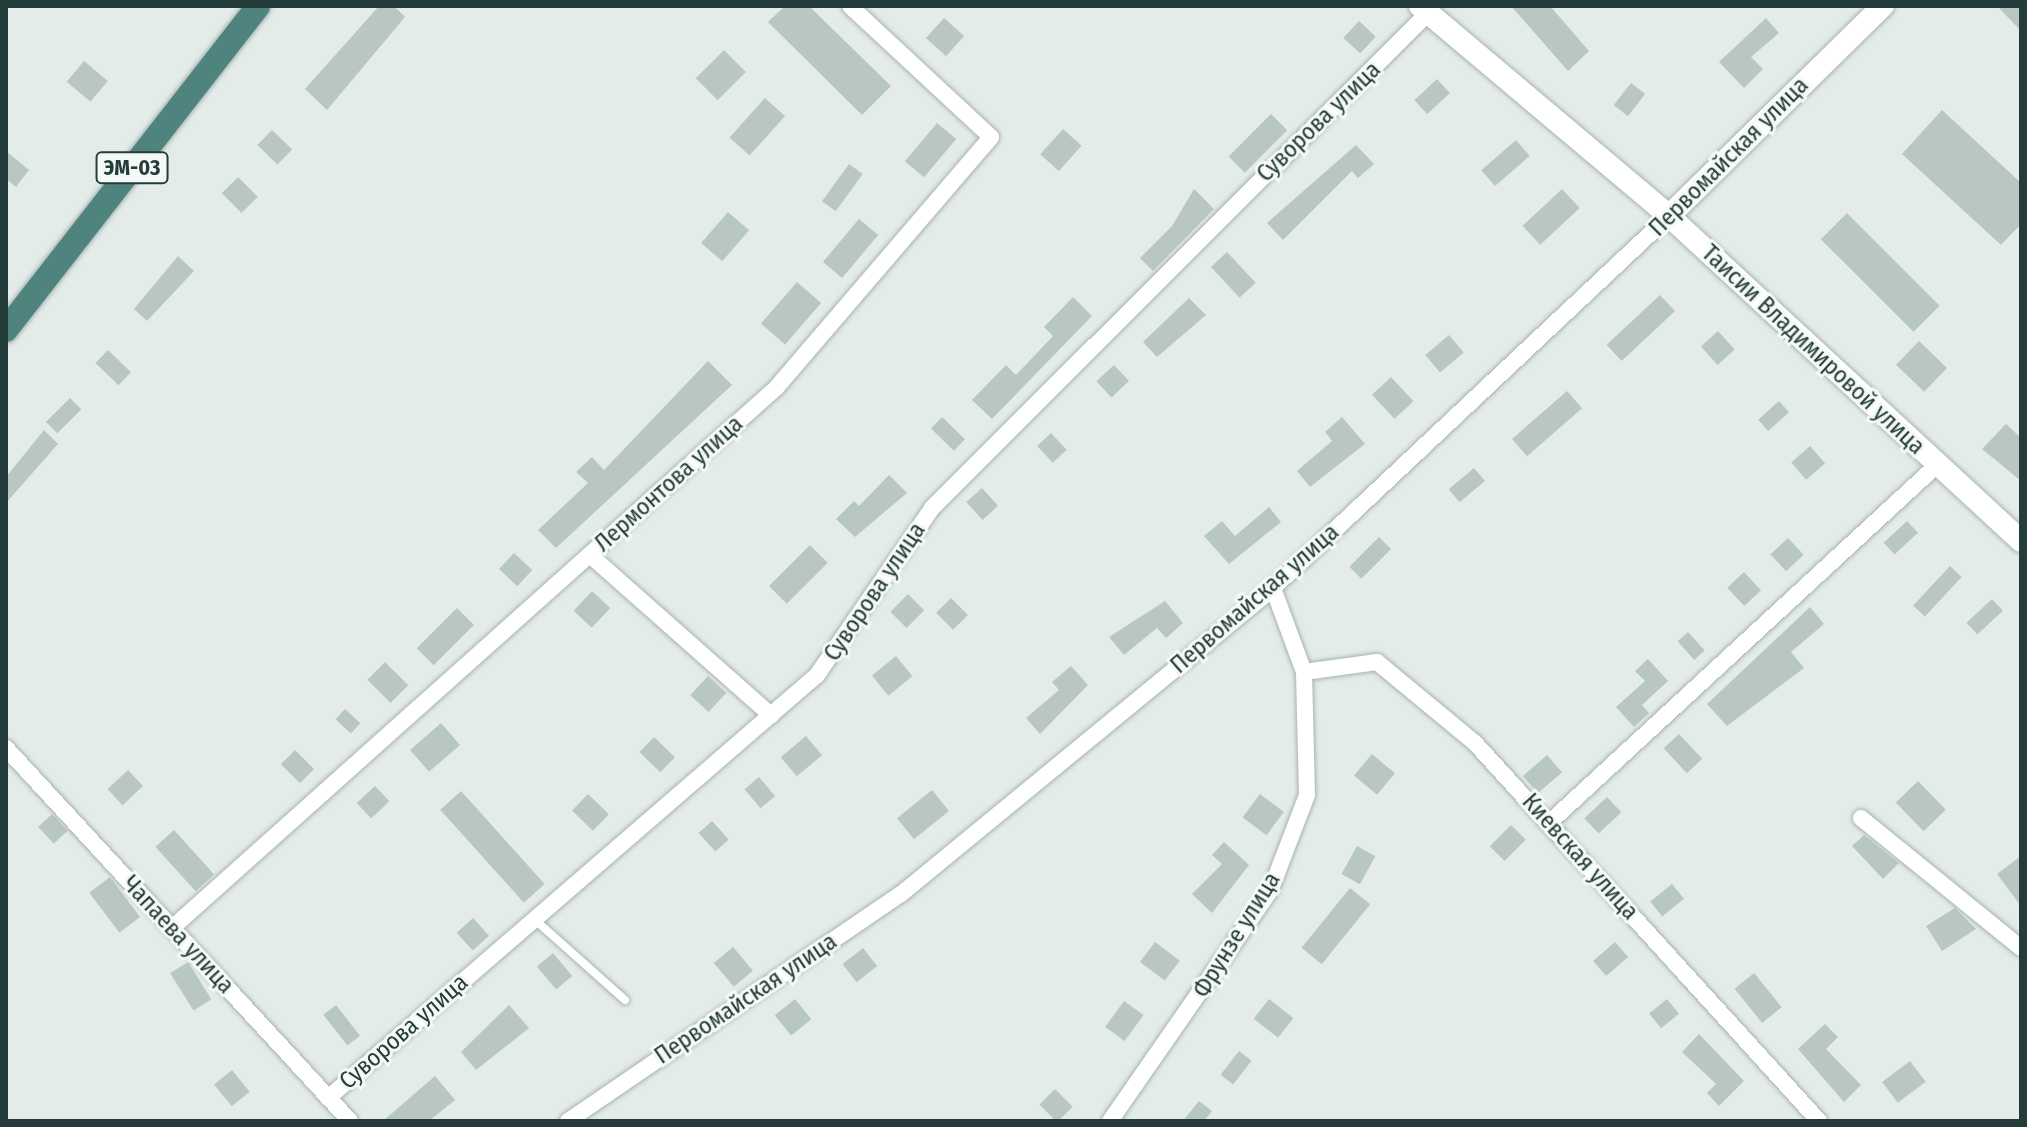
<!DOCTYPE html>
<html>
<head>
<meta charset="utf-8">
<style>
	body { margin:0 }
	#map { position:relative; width:2027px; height:1127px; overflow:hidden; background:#e4ecea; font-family:"Fira Sans Condensed",sans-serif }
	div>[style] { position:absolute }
	.building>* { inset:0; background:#b9c7c3; transform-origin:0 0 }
	.roads { filter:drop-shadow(0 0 2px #a7b4b2) drop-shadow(0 0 2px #a7b4b2) }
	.service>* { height:8px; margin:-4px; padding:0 4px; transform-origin:4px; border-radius:4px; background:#fff }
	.minor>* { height:16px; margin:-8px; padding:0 8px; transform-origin:8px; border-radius:8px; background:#fff }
	.tertiary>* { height:22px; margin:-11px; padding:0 11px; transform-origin:11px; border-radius:11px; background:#fff }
	.trunk>* { height:24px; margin:-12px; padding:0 12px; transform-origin:12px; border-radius:12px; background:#4f837e }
	span { translate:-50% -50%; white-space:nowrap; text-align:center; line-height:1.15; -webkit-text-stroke:6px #f4f9f7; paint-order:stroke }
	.shield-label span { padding:2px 6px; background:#f4f9f7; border:2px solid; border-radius:6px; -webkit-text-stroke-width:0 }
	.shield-label { font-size:22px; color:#253d3a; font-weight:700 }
	.street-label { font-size:24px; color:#253d3a }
	.frame { position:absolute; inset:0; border:8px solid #253d3a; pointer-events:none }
</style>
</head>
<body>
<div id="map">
	<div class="building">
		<i style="clip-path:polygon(379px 6px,394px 6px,405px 17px,327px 110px,305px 89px)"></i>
		<i style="clip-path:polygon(785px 6px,809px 6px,891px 86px,862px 115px,768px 22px)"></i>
		<i style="clip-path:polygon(1511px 6px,1550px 6px,1589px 51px,1568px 71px)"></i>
		<i style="clip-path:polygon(1997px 6px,2021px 6px,2021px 31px)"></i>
		<i style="left:944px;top:18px;width:27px;height:27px;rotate:42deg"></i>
		<i style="clip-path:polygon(1766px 18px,1779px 33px,1751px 57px,1763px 69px,1744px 88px,1719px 62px)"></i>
		<i style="left:1359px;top:21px;width:23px;height:23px;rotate:43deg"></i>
		<i style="left:724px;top:50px;width:31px;height:40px;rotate:45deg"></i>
		<i style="left:84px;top:61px;width:31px;height:27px;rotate:40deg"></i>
		<i style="left:1437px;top:79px;width:19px;height:31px;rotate:47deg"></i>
		<i style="left:1631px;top:83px;width:18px;height:28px;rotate:38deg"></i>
		<i style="left:765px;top:98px;width:27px;height:53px;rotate:42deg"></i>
		<i style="clip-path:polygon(1942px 110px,2021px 183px,2021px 224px,2001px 245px,1902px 154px)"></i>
		<i style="left:1271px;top:114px;width:23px;height:60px;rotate:45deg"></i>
		<i style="left:937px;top:123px;width:25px;height:50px;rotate:40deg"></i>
		<i style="left:1063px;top:129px;width:25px;height:34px;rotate:42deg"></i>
		<i style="left:272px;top:130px;width:28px;height:21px;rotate:44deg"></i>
		<i style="left:1516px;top:140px;width:21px;height:46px;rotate:49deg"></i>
		<i style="clip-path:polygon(1356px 145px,1374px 164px,1358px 178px,1352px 171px,1283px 240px,1267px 223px)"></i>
		<i style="clip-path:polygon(6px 151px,29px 170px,16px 187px,6px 179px)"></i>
		<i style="left:849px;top:164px;width:17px;height:46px;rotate:36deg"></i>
		<i style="left:238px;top:177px;width:28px;height:23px;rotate:45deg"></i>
		<i style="clip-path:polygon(1194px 189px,1214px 209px,1153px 271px,1140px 258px,1172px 226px)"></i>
		<i style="left:1562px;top:189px;width:26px;height:54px;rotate:47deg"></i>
		<i style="left:728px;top:212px;width:28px;height:41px;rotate:41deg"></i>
		<i style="left:1847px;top:213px;width:131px;height:37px;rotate:45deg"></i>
		<i style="left:859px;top:219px;width:25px;height:56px;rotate:40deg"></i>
		<i style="left:1227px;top:252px;width:42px;height:22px;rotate:47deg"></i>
		<i style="clip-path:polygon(178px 256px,194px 271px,147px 321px,134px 309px)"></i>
		<i style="left:797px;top:282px;width:32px;height:55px;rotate:41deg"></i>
		<i style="left:1660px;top:295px;width:22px;height:73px;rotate:47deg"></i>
		<i style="clip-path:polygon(1073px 297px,1092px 316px,992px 419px,972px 400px,1006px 365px,1016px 375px,1053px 336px,1044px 327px)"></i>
		<i style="clip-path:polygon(1189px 298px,1206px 315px,1157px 357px,1143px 342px)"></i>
		<i style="left:1718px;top:331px;width:25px;height:23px;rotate:48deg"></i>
		<i style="left:1449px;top:335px;width:23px;height:31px;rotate:50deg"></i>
		<i style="left:1919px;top:341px;width:39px;height:33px;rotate:44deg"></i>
		<i style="left:108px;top:350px;width:32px;height:18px;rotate:44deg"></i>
		<i style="clip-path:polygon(708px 361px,732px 385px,556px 548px,538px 530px,588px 483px,576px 472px,592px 457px,604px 470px)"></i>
		<i style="left:1114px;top:365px;width:22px;height:24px;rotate:47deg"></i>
		<i style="left:1391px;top:377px;width:33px;height:26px;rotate:47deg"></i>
		<i style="left:1567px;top:391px;width:23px;height:73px;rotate:49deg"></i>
		<i style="left:70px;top:398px;width:16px;height:34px;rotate:45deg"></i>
		<i style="left:1779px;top:401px;width:15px;height:28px;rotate:48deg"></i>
		<i style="left:942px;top:417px;width:32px;height:16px;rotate:44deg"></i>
		<i style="clip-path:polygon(1342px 417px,1365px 444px,1310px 487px,1297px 471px,1332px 441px,1325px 432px)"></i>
		<i style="clip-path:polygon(2006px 424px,2021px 438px,2021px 481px,1982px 449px)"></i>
		<i style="clip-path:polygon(44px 430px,58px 444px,6px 503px,6px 477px)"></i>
		<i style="left:1051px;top:433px;width:23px;height:19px;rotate:47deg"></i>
		<i style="left:1810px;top:446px;width:23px;height:25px;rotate:49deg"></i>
		<i style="left:1474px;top:468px;width:17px;height:33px;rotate:50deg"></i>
		<i style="clip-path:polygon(889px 475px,907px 493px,855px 537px,836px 519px,854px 501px,859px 506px)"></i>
		<i style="left:982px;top:488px;width:24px;height:21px;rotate:48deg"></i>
		<i style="clip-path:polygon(1269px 507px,1281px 522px,1229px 564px,1204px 536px,1222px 521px,1235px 536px)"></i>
		<i style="left:1907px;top:521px;width:16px;height:32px;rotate:47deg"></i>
		<i style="left:1379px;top:537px;width:17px;height:42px;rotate:45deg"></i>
		<i style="left:1788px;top:538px;width:23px;height:24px;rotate:47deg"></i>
		<i style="left:810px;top:545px;width:25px;height:58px;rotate:45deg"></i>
		<i style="left:514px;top:553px;width:25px;height:22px;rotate:43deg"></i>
		<i style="left:1950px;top:566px;width:16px;height:54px;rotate:43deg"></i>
		<i style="left:1744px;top:572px;width:25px;height:23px;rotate:47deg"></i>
		<i style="left:592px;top:591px;width:25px;height:27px;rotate:43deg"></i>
		<i style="left:908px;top:594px;width:23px;height:25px;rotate:45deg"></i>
		<i style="left:951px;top:598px;width:24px;height:21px;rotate:45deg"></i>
		<i style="left:1992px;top:599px;width:16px;height:35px;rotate:47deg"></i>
		<i style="clip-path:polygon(1165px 601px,1183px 623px,1166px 638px,1157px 628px,1124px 655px,1109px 637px)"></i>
		<i style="clip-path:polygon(1810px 607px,1824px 624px,1791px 652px,1804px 668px,1727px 726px,1707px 704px)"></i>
		<i style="left:457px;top:608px;width:24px;height:57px;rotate:45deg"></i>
		<i style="left:1688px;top:632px;width:25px;height:14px;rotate:48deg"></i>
		<i style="left:896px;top:656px;width:26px;height:31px;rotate:51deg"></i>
		<i style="clip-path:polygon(1648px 659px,1668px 681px,1642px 705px,1649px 713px,1634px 727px,1616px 707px,1645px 681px,1635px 671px)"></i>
		<i style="left:385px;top:662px;width:33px;height:25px;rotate:45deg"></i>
		<i style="clip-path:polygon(1071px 666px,1088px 685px,1040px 734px,1026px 718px,1059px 690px,1052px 682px)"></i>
		<i style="left:708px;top:676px;width:25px;height:26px;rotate:43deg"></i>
		<i style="left:345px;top:709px;width:21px;height:14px;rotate:43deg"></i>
		<i style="left:441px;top:723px;width:29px;height:41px;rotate:49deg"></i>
		<i style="left:1679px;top:734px;width:34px;height:21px;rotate:47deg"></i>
		<i style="left:806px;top:736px;width:25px;height:33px;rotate:50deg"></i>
		<i style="left:654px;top:737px;width:29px;height:21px;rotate:44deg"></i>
		<i style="left:295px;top:750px;width:27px;height:20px;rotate:45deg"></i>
		<i style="left:1372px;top:754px;width:30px;height:28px;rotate:40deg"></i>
		<i style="left:1547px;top:755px;width:23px;height:32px;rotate:49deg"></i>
		<i style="left:128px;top:770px;width:22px;height:28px;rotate:47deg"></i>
		<i style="left:759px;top:777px;width:25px;height:19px;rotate:50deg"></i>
		<i style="left:1918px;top:781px;width:40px;height:31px;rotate:46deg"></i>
		<i style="left:375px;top:786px;width:21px;height:25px;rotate:47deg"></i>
		<i style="left:932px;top:790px;width:27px;height:45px;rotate:51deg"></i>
		<i style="left:461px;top:791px;width:125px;height:28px;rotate:48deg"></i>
		<i style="left:588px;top:794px;width:29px;height:23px;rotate:44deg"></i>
		<i style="left:1260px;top:794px;width:30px;height:29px;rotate:37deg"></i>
		<i style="left:1607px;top:797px;width:21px;height:31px;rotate:47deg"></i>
		<i style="left:52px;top:814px;width:23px;height:19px;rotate:47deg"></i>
		<i style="left:712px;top:821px;width:25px;height:18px;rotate:48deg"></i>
		<i style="left:1511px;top:825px;width:21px;height:30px;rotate:45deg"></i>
		<i style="left:174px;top:830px;width:60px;height:25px;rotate:48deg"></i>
		<i style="clip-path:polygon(1864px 835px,1899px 863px,1883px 879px,1852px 846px)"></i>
		<i style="clip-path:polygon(1224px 842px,1249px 865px,1212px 913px,1192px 894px,1222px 864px,1212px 855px)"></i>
		<i style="left:1357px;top:846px;width:21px;height:32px;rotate:29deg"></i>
		<i style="clip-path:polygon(2021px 856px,2021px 906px,1997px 874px)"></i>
		<i style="left:110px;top:877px;width:50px;height:26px;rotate:53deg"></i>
		<i style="left:1672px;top:884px;width:19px;height:28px;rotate:51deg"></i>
		<i style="left:1350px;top:888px;width:26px;height:77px;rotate:39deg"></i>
		<i style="clip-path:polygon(1955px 908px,1976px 929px,1942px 951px,1926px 926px)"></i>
		<i style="left:473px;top:918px;width:24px;height:22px;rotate:48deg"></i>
		<i style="left:1155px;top:942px;width:31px;height:25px;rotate:37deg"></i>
		<i style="left:1615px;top:942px;width:20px;height:29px;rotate:49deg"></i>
		<i style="left:733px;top:947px;width:31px;height:25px;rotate:50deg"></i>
		<i style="left:863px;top:948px;width:23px;height:26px;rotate:52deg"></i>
		<i style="left:553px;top:953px;width:30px;height:21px;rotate:50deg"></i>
		<i style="left:188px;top:962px;width:44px;height:21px;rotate:58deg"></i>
		<i style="left:1754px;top:973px;width:44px;height:25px;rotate:51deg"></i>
		<i style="left:795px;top:999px;width:26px;height:26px;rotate:51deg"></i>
		<i style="left:1269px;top:999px;width:31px;height:25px;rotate:38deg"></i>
		<i style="left:1667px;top:999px;width:19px;height:23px;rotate:51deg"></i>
		<i style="left:1124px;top:1001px;width:24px;height:32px;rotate:36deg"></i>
		<i style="left:336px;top:1005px;width:39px;height:16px;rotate:52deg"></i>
		<i style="clip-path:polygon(509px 1005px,529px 1028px,476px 1070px,461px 1052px)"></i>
		<i style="clip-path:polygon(1825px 1024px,1838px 1037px,1826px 1049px,1861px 1085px,1844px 1102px,1798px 1049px)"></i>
		<i style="clip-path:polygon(1699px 1034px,1744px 1081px,1719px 1106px,1707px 1093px,1716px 1084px,1682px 1052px)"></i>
		<i style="left:1239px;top:1051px;width:16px;height:30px;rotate:38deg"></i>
		<i style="left:1910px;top:1061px;width:26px;height:35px;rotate:53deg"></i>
		<i style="left:232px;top:1070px;width:28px;height:23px;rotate:51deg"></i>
		<i style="clip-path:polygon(435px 1076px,455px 1100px,429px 1121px,383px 1121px)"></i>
		<i style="left:1055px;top:1089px;width:25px;height:22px;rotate:45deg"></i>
		<i style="clip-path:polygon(1199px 1101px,1212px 1111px,1204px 1121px,1183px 1121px)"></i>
	</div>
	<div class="roads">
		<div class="service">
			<i style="left:534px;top:919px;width:122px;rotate:41.7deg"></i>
		</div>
		<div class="minor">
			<i style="left:590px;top:555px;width:242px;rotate:41.5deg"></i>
			<i style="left:1304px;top:672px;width:74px;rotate:-7.8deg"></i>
			<i style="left:1377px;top:662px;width:127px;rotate:39.6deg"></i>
			<i style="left:1475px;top:743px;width:511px;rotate:47.7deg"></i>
			<i style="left:6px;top:748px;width:507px;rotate:47.32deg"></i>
			<i style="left:1861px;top:818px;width:206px;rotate:39.1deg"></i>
			<i style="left:1549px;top:823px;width:528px;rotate:-42.7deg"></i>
			<i style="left:172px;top:928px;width:810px;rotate:-41.8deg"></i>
			<i style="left:776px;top:388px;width:330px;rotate:-49.4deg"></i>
			<i style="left:991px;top:137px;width:192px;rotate:-137.1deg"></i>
			<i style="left:328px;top:1098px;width:647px;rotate:-40.86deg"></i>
			<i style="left:817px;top:675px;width:203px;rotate:-55.4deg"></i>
			<i style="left:932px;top:508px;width:701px;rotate:-44.94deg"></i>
			<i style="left:568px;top:1121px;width:403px;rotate:-34.3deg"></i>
			<i style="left:901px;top:894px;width:482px;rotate:-39.4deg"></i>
			<i style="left:1273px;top:588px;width:543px;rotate:-43.21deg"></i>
			<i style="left:1110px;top:1121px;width:282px;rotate:-55.2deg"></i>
			<i style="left:1271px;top:889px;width:101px;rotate:-69deg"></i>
			<i style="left:1307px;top:795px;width:123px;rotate:-91.4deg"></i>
			<i style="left:1304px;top:672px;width:90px;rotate:-110.3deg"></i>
		</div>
		<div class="tertiary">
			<i style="left:1420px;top:6px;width:326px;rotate:40.1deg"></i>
			<i style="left:1669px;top:216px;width:479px;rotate:42.7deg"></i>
			<i style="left:1669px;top:216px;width:300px;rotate:-44.5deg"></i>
		</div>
		<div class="trunk">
			<i style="left:6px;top:330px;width:410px;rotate:-52.1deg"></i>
		</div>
	</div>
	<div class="shield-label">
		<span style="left:132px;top:168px">ЭМ-03</span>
	</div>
	<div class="street-label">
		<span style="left:1319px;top:122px;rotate:-44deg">Суворова улица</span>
		<span style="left:1729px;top:157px;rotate:-45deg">Первомайская улица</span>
		<span style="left:1813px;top:350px;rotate:43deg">Таисии Владимировой улица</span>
		<span style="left:669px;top:484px;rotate:-42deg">Лермонтова улица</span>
		<span style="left:875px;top:592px;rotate:-56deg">Суворова улица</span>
		<span style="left:1255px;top:599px;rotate:-41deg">Первомайская улица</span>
		<span style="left:1580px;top:857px;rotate:48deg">Киевская улица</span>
		<span style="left:178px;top:935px;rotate:47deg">Чапаева улица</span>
		<span style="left:1237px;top:935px;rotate:-58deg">Фрунзе улица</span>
		<span style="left:746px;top:999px;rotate:-34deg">Первомайская улица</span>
		<span style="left:404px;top:1032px;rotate:-41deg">Суворова улица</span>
	</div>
	<div class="frame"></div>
</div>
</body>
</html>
